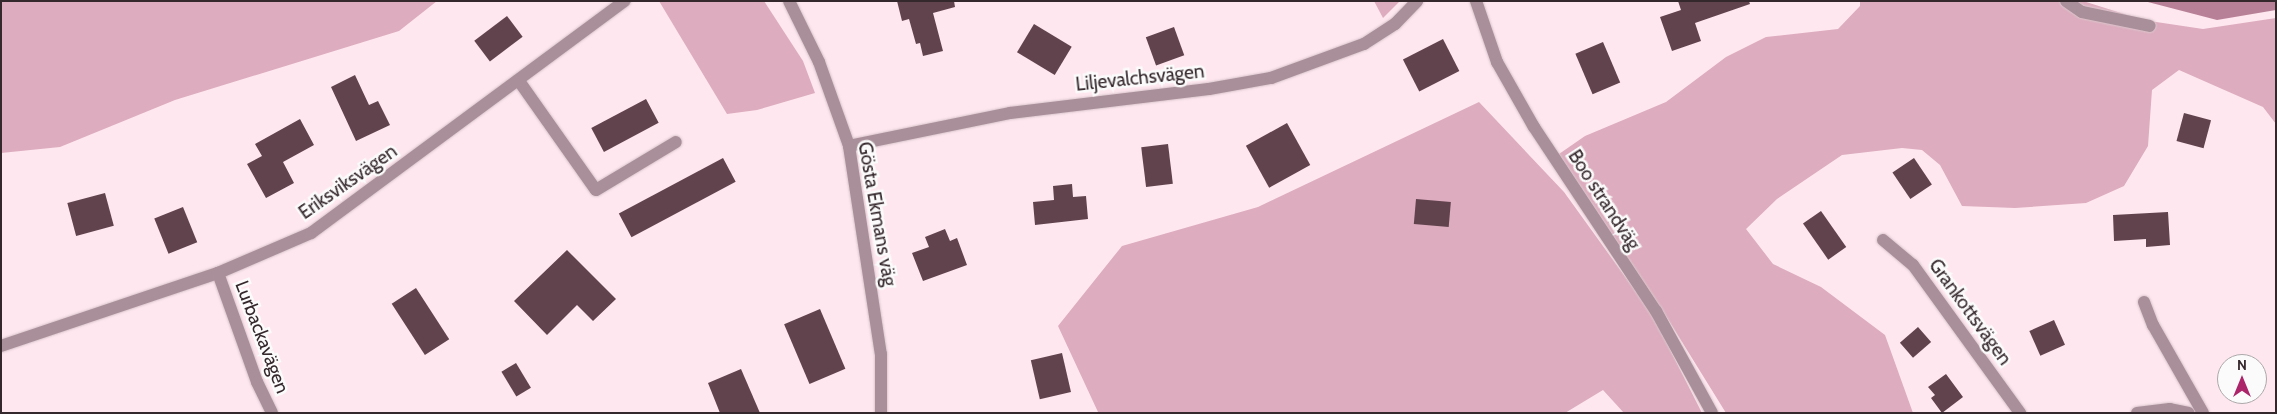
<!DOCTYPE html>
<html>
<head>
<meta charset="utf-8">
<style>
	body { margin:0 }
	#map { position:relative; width:2277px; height:414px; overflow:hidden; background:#fee7ef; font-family:Cabin,sans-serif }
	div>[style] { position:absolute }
	.green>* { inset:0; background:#ddacbe }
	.water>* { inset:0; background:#b88096 }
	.building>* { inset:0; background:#61434e; transform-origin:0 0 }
	.roads { filter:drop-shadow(0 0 1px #dac5cc) drop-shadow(0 0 1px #dac5cc) }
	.service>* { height:12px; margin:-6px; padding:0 6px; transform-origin:6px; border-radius:6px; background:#a98f99 }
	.minor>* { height:12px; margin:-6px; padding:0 6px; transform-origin:6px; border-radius:6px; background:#a98f99 }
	span { translate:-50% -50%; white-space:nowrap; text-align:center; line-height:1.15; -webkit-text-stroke:5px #fbfbfb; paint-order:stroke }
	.street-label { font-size:19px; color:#35282d }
	.frame { position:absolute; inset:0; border:2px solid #35282d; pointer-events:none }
	.north { position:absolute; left:2217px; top:354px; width:50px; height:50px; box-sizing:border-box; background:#fbfbfb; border:1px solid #aca7a9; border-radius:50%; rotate:0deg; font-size:14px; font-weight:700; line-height:20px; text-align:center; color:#35282d }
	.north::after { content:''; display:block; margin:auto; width:18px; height:22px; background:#ac256b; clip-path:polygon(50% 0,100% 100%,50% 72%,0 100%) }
</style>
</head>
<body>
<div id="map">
	<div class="green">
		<i style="clip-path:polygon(1px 1px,437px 1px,399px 31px,175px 100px,60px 147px,1px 153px)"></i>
		<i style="clip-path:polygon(659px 1px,764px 1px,803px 61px,815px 93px,757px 110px,727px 114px)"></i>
		<i style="clip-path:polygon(1374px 1px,1400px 1px,1383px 18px)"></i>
		<i style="clip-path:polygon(1860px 1px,2083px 1px,2143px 20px,2203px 29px,2276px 18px,2276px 124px,2263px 107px,2179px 70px,2152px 90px,2148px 146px,2124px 186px,2086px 203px,2015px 208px,1962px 206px,1940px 165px,1922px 150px,1902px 148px,1842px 155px,1777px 199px,1746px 229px,1773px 264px,1821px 287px,1885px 335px,1913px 413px,1726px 413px,1661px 308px,1559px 154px,1585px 136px,1666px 102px,1726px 57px,1766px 37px,1838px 29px,1860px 6px)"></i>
		<i style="clip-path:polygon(1479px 102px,1564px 192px,1652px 314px,1702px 413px,1624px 413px,1603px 390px,1565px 413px,1098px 412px,1058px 326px,1122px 246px,1258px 207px)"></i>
	</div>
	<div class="water">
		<i style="clip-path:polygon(2144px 1px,2276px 1px,2276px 10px,2217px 20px)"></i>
	</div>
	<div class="building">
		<i style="clip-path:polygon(897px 1px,954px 1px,955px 7px,933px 13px,943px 51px,923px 56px,920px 43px,916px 44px,909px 19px,902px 21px)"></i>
		<i style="clip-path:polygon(1678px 1px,1749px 1px,1750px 4px,1695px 23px,1701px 41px,1672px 51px,1660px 17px,1681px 10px)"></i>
		<i style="left:507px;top:16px;width:26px;height:41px;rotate:53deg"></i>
		<i style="left:1034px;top:24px;width:44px;height:33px;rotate:31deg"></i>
		<i style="left:1174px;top:27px;width:30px;height:30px;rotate:70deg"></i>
		<i style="left:1443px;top:39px;width:36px;height:45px;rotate:63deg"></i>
		<i style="left:1603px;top:42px;width:44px;height:30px;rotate:67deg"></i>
		<i style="clip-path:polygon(355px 75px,369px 105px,378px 101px,390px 125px,356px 141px,331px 87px)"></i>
		<i style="left:646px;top:99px;width:27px;height:62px;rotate:62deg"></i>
		<i style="left:2184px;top:113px;width:28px;height:29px;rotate:15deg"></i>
		<i style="clip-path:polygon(300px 119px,314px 145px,283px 162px,294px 183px,266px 198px,247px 164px,262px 156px,255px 144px)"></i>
		<i style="left:1287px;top:123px;width:48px;height:47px;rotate:61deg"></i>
		<i style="left:1168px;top:144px;width:40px;height:27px;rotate:83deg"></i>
		<i style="left:723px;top:158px;width:27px;height:118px;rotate:62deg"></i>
		<i style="left:1914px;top:158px;width:32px;height:26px;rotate:56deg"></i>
		<i style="clip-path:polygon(1072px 184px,1073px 197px,1086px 196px,1088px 219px,1035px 225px,1033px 202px,1054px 200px,1053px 186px)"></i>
		<i style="left:105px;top:193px;width:34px;height:39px;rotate:75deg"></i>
		<i style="left:1416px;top:199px;width:35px;height:25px;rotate:5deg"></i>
		<i style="left:183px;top:207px;width:38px;height:31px;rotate:68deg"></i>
		<i style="left:1821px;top:211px;width:44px;height:22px;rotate:55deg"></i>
		<i style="clip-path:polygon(2168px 212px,2170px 245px,2146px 247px,2146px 239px,2114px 241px,2113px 215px)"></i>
		<i style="clip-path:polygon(945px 229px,950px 241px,957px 238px,967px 265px,923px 281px,912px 253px,929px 247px,925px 237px)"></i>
		<i style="clip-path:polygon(567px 250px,616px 299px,593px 321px,577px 305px,547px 335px,514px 301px)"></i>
		<i style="left:416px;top:288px;width:61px;height:29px;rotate:57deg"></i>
		<i style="left:820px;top:309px;width:65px;height:39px;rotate:67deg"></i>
		<i style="left:2054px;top:320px;width:27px;height:27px;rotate:66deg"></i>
		<i style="left:1918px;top:327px;width:20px;height:24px;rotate:49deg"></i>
		<i style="left:1062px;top:353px;width:40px;height:32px;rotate:77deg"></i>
		<i style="left:516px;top:363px;width:29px;height:17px;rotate:59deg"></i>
		<i style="clip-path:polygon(741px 369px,760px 413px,720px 413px,708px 383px)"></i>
		<i style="clip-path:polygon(1946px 374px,1963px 397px,1942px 413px,1931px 398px,1935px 395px,1928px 387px)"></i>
	</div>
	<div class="roads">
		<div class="service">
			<i style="left:2066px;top:1px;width:19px;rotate:35deg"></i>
			<i style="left:2082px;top:12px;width:69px;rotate:11.6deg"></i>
			<i style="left:519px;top:81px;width:133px;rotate:54.8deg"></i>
			<i style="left:596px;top:190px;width:93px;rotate:-31deg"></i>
		</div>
		<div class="minor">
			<i style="left:789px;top:1px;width:68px;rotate:63.8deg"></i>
			<i style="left:819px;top:62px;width:89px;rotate:70.3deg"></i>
			<i style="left:849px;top:146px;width:210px;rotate:81.3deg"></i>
			<i style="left:881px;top:354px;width:59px;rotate:90deg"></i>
			<i style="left:1476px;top:1px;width:65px;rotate:71deg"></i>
			<i style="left:1497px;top:62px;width:75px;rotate:60.4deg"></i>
			<i style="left:1534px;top:127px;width:221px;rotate:56.5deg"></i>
			<i style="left:1656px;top:311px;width:116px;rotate:61.2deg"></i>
			<i style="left:849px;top:146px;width:164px;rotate:-11.6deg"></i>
			<i style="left:1010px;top:113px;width:200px;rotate:-6.9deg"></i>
			<i style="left:1209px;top:89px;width:63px;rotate:-10.1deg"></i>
			<i style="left:1271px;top:78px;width:99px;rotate:-20.1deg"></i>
			<i style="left:1364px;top:44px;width:37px;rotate:-33deg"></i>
			<i style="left:1395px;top:24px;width:32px;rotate:-46deg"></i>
			<i style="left:1883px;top:240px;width:39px;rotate:40deg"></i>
			<i style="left:1913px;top:265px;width:183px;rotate:54.1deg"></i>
			<i style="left:218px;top:273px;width:116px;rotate:70.3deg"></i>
			<i style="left:257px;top:382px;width:34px;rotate:64deg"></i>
			<i style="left:2144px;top:302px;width:25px;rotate:69deg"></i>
			<i style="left:2153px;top:325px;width:101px;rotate:60.4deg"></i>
			<i style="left:1px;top:346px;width:229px;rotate:-18.6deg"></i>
			<i style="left:218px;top:273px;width:101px;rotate:-23.3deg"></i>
			<i style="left:311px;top:233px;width:390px;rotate:-36.5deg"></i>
			<i style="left:2137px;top:413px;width:33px;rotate:-7deg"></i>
			<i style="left:2170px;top:409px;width:19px;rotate:12deg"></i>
		</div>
	</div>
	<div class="street-label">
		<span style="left:1140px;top:78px;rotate:-6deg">Liljevalchsvägen</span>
		<span style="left:348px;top:182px;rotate:-35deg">Eriksviksvägen</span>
		<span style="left:1604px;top:200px;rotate:57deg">Boo strandväg</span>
		<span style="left:877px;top:214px;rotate:80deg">Gösta Ekmans väg</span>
		<span style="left:1970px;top:312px;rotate:54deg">Grankottsvägen</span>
		<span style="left:262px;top:337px;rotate:69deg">Lurbackavägen</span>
	</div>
	<div class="frame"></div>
	<div class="north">N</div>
</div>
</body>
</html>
